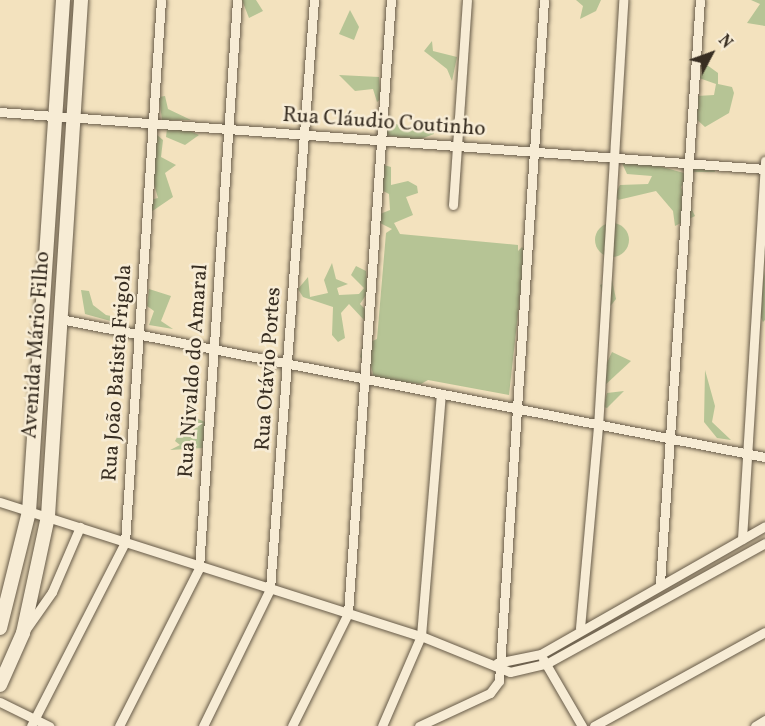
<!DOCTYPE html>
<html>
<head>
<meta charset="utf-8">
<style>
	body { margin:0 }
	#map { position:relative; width:765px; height:726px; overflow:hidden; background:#f3e2be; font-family:Vollkorn,serif }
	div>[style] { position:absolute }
	.green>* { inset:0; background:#b6c495 }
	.round { border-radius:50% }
	.roads { filter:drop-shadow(0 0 2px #675b49) drop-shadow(0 0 2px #675b49) }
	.minor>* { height:9px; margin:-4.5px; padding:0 4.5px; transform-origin:4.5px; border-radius:4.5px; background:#f7ecd5 }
	.secondary>* { height:14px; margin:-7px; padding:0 7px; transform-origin:7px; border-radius:7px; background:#f7ecd5 }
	span { translate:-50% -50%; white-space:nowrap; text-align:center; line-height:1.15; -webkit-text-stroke:5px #f7ecd5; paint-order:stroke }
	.street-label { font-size:21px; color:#382e22 }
	.north { position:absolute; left:681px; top:24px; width:60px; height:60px; -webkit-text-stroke:4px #f7ecd5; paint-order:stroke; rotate:49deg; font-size:16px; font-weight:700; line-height:24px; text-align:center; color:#382e22 }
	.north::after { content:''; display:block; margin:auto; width:21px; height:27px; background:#382e22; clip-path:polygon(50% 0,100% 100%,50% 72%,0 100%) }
</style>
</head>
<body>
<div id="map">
	<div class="green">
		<i style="clip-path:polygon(242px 0,256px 0,263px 11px,249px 18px)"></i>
		<i style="clip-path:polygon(576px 0,601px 0,596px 11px,580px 19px,583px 6px)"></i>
		<i style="clip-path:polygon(751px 0,765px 0,765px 26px,747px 23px,760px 4px)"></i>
		<i style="clip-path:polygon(350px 10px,359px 27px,354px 40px,339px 34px)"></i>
		<i style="clip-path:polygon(432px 41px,433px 51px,457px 57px,452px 81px,447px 69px,424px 51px)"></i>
		<i style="clip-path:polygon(707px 65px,718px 73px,718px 84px,732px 87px,734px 93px,729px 113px,705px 127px,694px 117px,697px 96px,714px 95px,716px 84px,699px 78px)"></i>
		<i style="clip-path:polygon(339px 75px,379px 77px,381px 99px,377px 102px,373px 89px,355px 91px)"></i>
		<i style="clip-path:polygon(165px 96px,168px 109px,191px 120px,162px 120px,159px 97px)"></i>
		<i style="clip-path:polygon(390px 122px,421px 132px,428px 122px,434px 134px,418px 140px,385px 135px)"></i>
		<i style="clip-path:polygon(167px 129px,188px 130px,199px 135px,185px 145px,166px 137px)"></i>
		<i style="clip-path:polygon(157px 135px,163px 140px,161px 157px,176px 165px,165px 173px,173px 197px,151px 212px,150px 200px,158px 198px,153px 181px)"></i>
		<i style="clip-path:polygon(622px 163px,648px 163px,684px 173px,696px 165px,714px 167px,715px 172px,694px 172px,681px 187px,695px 216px,675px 226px,673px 211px,656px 191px,618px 200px,615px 194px,620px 185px,648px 184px,652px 176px,627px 174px)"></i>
		<i style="clip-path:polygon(384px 165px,391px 167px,391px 185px,408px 181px,417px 186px,418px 193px,406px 197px,413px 215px,394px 223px,400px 234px,518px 245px,518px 251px,522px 247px,525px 251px,509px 395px,428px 380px,421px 384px,374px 378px,371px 366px,360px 357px,363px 345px,377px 339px,386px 233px,392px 229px,380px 223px,380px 214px,390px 210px,389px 194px,381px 190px)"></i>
		<i class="round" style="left:595px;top:223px;width:34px;height:34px"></i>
		<i style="clip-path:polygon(332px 263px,336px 279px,348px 284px,337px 288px,339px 295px,359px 294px,364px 288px,351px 275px,356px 266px,366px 271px,368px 292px,360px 304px,367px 311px,364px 320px,349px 304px,341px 313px,345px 338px,338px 342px,332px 335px,333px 307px,303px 297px,298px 289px,308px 277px,310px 297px,328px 293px,324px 280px)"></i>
		<i style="clip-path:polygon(765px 271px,765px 320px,763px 322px,758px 311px)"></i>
		<i style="clip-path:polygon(612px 280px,616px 299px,608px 309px,600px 285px)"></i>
		<i style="clip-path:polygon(149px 289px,171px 296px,161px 321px,173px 329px,149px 325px,154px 311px,147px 306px)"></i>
		<i style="clip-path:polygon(81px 290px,89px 291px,93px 305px,106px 315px,126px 319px,125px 325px,85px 314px)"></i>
		<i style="clip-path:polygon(612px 352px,631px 361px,604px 386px,597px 384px)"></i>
		<i style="clip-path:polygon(705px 370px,715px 406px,712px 422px,731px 440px,717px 438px,704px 422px)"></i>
		<i style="clip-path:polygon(624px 391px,607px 408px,603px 407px,607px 393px)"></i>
		<i style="clip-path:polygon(196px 418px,205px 422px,203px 448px,170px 450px,180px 445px,175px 441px,184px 424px)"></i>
	</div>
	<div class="roads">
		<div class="minor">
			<i style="left:0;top:112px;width:767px;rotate:4.26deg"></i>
			<i style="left:453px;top:205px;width:205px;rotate:-86.1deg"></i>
			<i style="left:60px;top:319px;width:718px;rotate:11.08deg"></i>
			<i style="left:0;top:502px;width:442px;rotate:17.7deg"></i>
			<i style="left:421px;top:636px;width:96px;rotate:22deg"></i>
			<i style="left:510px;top:672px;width:37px;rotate:-13deg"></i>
			<i style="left:546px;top:664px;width:250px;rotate:-28.9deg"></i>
			<i style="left:742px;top:539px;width:379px;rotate:-86.5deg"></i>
			<i style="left:660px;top:583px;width:584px;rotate:-86.08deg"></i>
			<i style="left:580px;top:628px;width:202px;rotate:-84.9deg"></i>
			<i style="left:598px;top:427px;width:428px;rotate:-86.6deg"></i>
			<i style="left:24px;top:632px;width:49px;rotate:-55deg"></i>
			<i style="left:52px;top:592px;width:71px;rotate:-66.7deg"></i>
			<i style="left:543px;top:659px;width:78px;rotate:59.8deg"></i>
			<i style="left:497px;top:663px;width:45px;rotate:-11.6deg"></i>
			<i style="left:541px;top:654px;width:258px;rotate:-29.7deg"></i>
			<i style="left:0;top:702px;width:55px;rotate:26.1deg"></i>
			<i style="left:31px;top:726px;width:207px;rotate:-62.9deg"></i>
			<i style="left:125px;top:542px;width:543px;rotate:-86.2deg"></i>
			<i style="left:119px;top:726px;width:177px;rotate:-63.1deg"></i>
			<i style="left:199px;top:568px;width:569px;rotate:-86.17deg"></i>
			<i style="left:203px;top:726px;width:153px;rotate:-63.9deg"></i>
			<i style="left:270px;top:589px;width:591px;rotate:-85.73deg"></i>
			<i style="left:292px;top:726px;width:126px;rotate:-63.6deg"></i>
			<i style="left:348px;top:613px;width:615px;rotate:-85.99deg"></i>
			<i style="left:382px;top:726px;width:98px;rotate:-66.6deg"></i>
			<i style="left:421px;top:636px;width:243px;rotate:-85.3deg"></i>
			<i style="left:419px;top:726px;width:78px;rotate:-24.9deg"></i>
			<i style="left:490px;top:693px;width:15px;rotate:-53deg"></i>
			<i style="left:499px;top:681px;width:682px;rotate:-86.22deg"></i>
			<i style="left:594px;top:726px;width:195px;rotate:-28.8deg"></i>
			<i style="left:755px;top:726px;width:12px;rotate:-31deg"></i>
		</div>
		<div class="secondary">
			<i style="left:0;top:628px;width:120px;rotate:-76deg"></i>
			<i style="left:29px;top:512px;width:513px;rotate:-86.2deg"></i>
			<i style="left:0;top:685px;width:57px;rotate:-66.1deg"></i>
			<i style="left:23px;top:633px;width:120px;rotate:-77.9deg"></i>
			<i style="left:48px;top:516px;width:517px;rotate:-86.34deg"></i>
		</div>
	</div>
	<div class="street-label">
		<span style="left:384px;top:123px;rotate:4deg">Rua Cláudio Coutinho</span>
		<span style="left:37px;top:345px;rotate:-86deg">Avenida Mário Filho</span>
		<span style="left:269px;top:369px;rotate:-86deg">Rua Otávio Portes</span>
		<span style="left:194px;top:371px;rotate:-86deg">Rua Nivaldo do Amaral</span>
		<span style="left:118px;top:373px;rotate:-86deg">Rua João Batista Frigola</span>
	</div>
	<div class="north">N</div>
</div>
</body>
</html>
